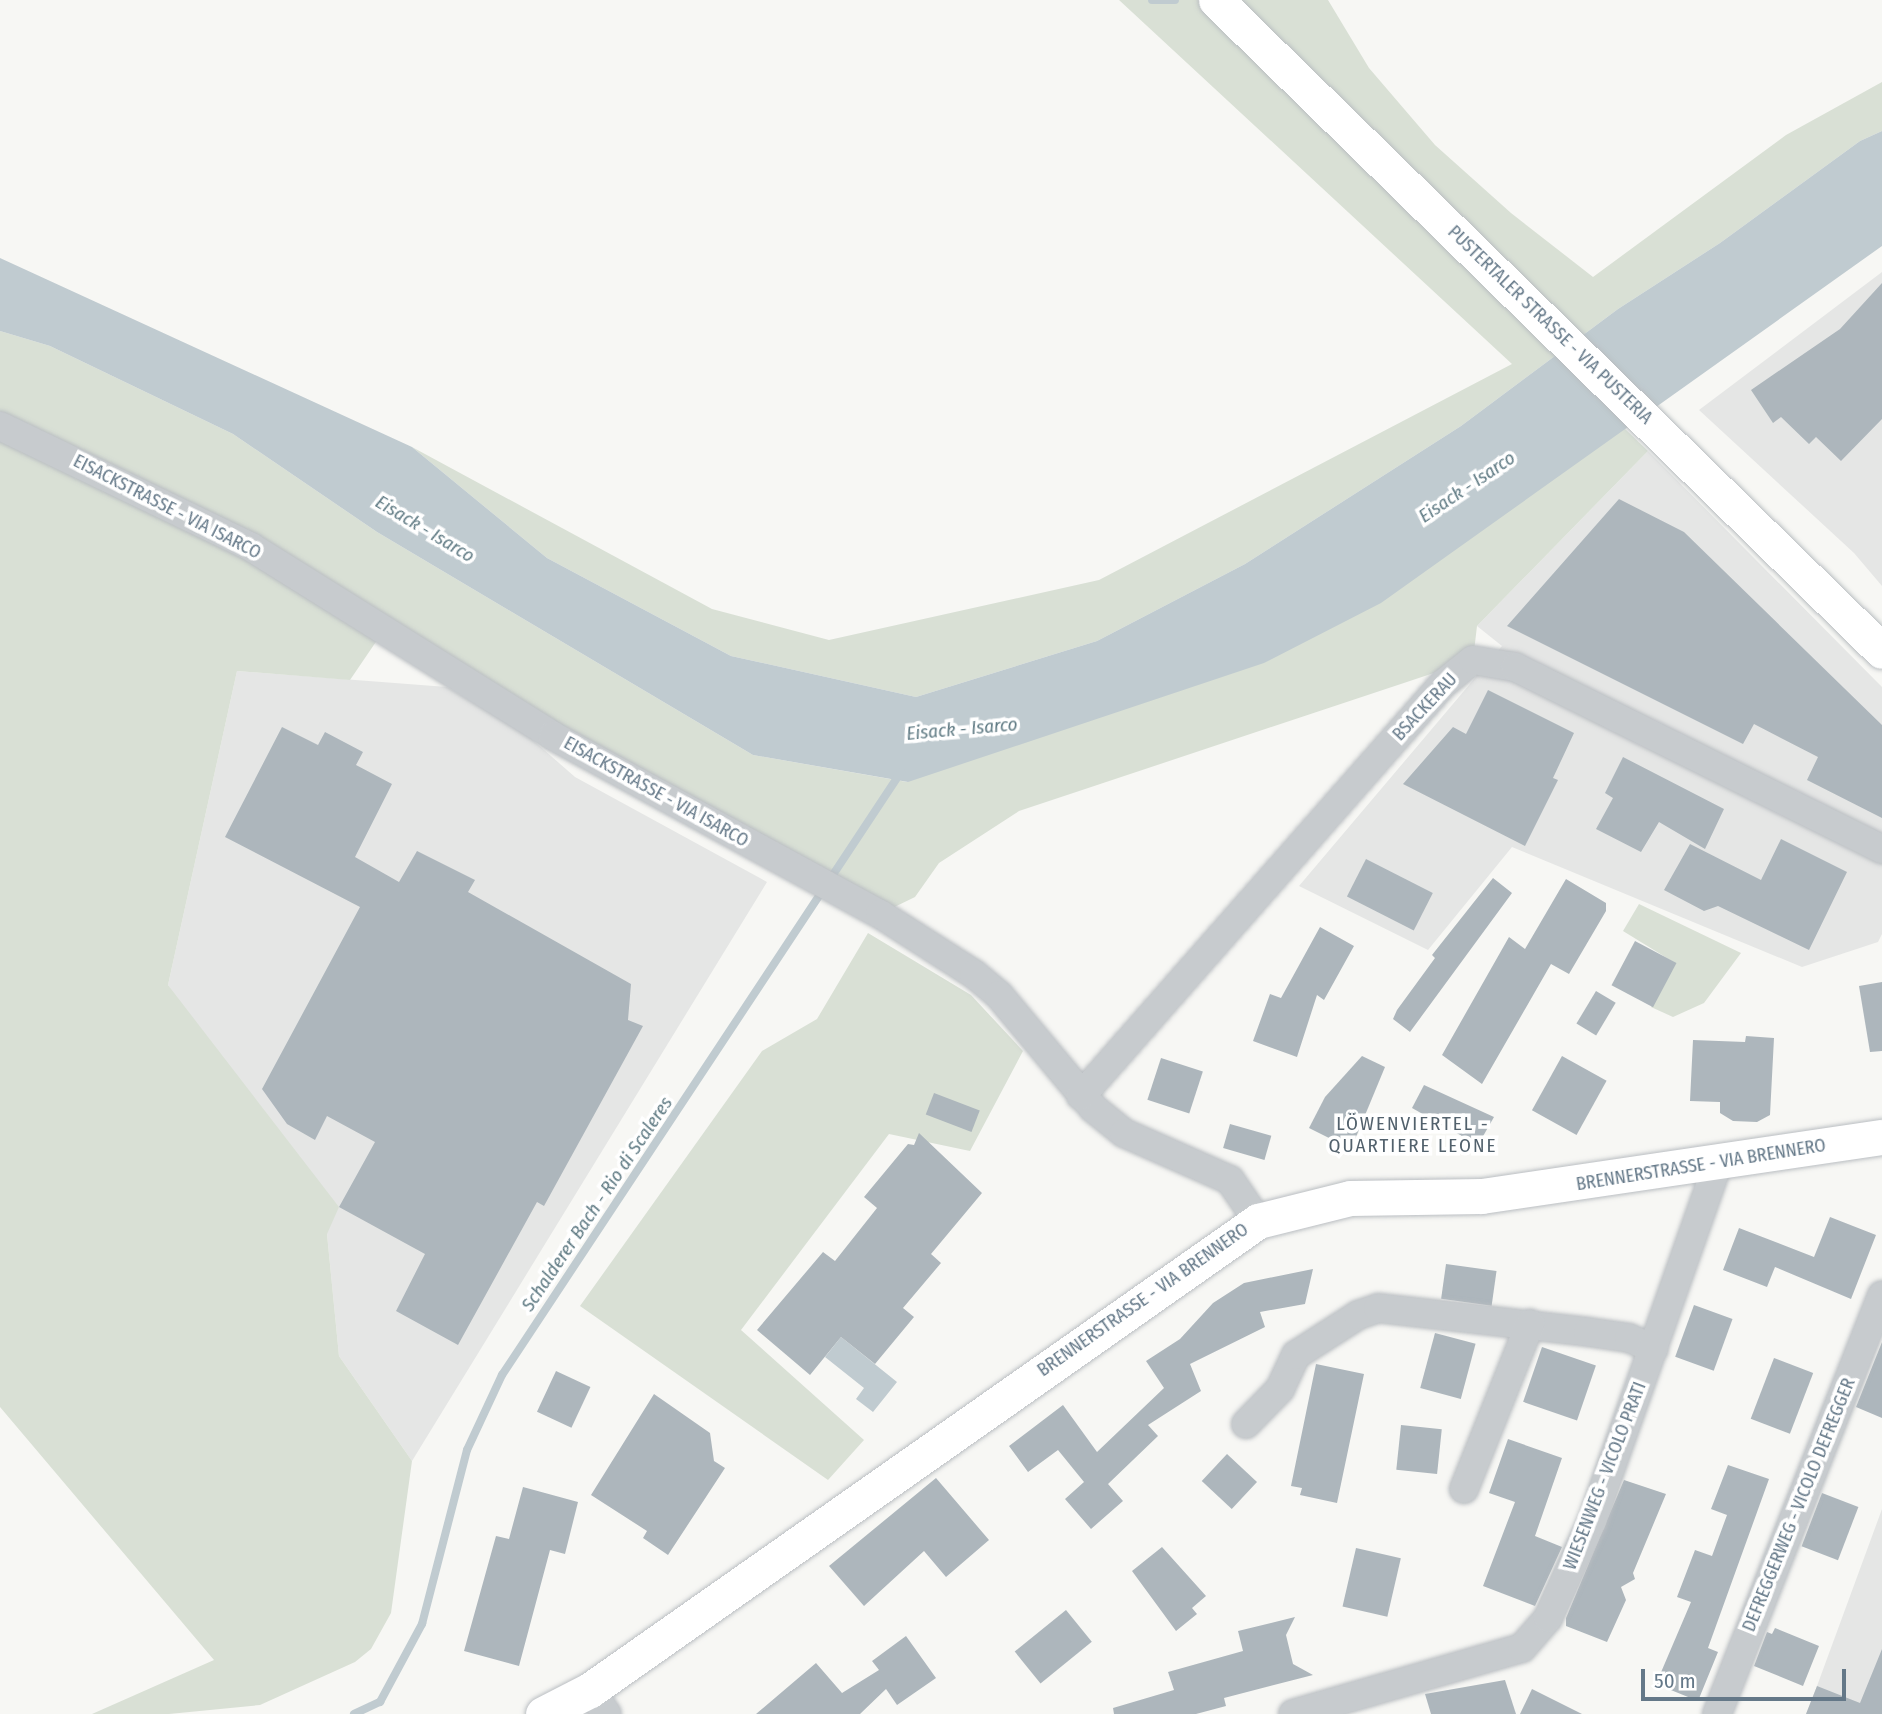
<!DOCTYPE html>
<html>
<head>
<meta charset="utf-8">
<style>
	body { margin:0 }
	#map { position:relative; width:1882px; height:1714px; overflow:hidden; background:#f7f7f4; font-family:"Fira Sans Condensed",sans-serif }
	div>[style] { position:absolute }
	.built>* { inset:0; background:#e5e6e5 }
	.green>* { inset:0; background:#d9e0d5 }
	.water>* { inset:0; background:#c0cbd0 }
	.stream>* { height:8px; margin:-4px; padding:0 4px; transform-origin:4px; border-radius:4px; background:#c0cbd0 }
	.building>* { inset:0; background:#adb6bc; transform-origin:0 0 }
	.roads { filter:drop-shadow(0 0 2px #babec2) drop-shadow(0 0 2px #babec2) }
	.minor>* { height:28px; margin:-14px; padding:0 14px; transform-origin:14px; border-radius:14px; background:#c7cbce }
	.major>* { height:35px; margin:-17.5px; padding:0 17.5px; transform-origin:17.5px; border-radius:17.5px; background:#fff }
	span { translate:-50% -50%; white-space:nowrap; text-align:center; line-height:1.15; -webkit-text-stroke:7px #fff; paint-order:stroke }
	.street-label { font-size:18px; color:#647888 }
	.water-label { font-size:19px; color:#5f7a83; font-style:italic }
	.neighbourhood-label { font-size:19px; color:#52616c; letter-spacing:2px }
	.scale { position:absolute; left:1641px; top:1669px; width:205px; height:32px; box-sizing:border-box; border:4px solid #647888; border-top:0; padding-left:9px; font-size:21px; line-height:24px; white-space:nowrap; color:#647888; -webkit-text-stroke:5px #fff; paint-order:stroke }
</style>
</head>
<body>
<div id="map">
	<div class="built">
		<i style="clip-path:polygon(1882px 272px,1882px 586px,1854px 553px,1699px 410px)"></i>
		<i style="clip-path:polygon(1648px 451px,1882px 687px,1882px 934px,1878px 942px,1802px 967px,1512px 847px,1428px 950px,1299px 886px,1502px 646px,1477px 626px)"></i>
		<i style="clip-path:polygon(237px 671px,447px 687px,527px 735px,575px 777px,767px 882px,412px 1461px,339px 1356px,327px 1234px,168px 985px)"></i>
		<i style="clip-path:polygon(1882px 1509px,1882px 1714px,1806px 1714px,1817px 1686px)"></i>
	</div>
	<div class="green">
		<i style="clip-path:polygon(1119px 0,1328px 0,1369px 68px,1435px 145px,1511px 213px,1593px 277px,1786px 135px,1882px 82px,1882px 131px,1860px 141px,1720px 243px,1618px 309px,1461px 426px,1245px 564px,1097px 641px,916px 697px,731px 656px,547px 558px,412px 447px,712px 609px,829px 640px,1099px 580px,1512px 364px)"></i>
		<i style="clip-path:polygon(0 331px,50px 346px,233px 434px,377px 532px,753px 755px,907px 782px,1573px 461px,1623px 427px,1648px 451px,1477px 626px,1473px 660px,1019px 811px,939px 863px,915px 897px,880px 914px,384px 630px,350px 680px,237px 671px,168px 985px,339px 1207px,327px 1234px,339px 1356px,412px 1461px,391px 1613px,371px 1649px,355px 1662px,260px 1705px,169px 1714px,92px 1714px,214px 1660px,0 1407px)"></i>
		<i style="clip-path:polygon(1639px 904px,1741px 953px,1704px 1003px,1673px 1017px,1651px 1007px,1675px 963px,1623px 931px)"></i>
		<i style="clip-path:polygon(868px 933px,971px 995px,1023px 1051px,970px 1151px,889px 1134px,741px 1330px,864px 1440px,828px 1480px,580px 1306px,762px 1051px,817px 1019px)"></i>
	</div>
	<div class="water">
		<i style="clip-path:polygon(1882px 131px,1882px 246px,1381px 603px,1264px 663px,908px 782px,753px 755px,377px 532px,233px 434px,50px 346px,0 331px,0 258px,412px 447px,547px 558px,731px 656px,916px 697px,1097px 641px,1245px 564px,1461px 426px,1618px 309px,1720px 243px,1860px 141px)"></i>
		<i style="clip-path:polygon(841px 1337px,897px 1382px,873px 1412px,856px 1399px,864px 1388px,825px 1357px)"></i>
	</div>
	<div class="stream">
		<i style="left:1152px;top:0;width:23px"></i>
		<i style="left:354px;top:1714px;width:29px;rotate:-25deg"></i>
		<i style="left:380px;top:1702px;width:89px;rotate:-61.7deg"></i>
		<i style="left:422px;top:1624px;width:180px;rotate:-75.5deg"></i>
		<i style="left:467px;top:1450px;width:83px;rotate:-65deg"></i>
		<i style="left:502px;top:1375px;width:723px;rotate:-56.51deg"></i>
	</div>
	<div class="building">
		<i style="clip-path:polygon(1882px 283px,1882px 419px,1841px 461px,1816px 437px,1809px 444px,1781px 417px,1773px 423px,1751px 390px,1840px 329px)"></i>
		<i style="clip-path:polygon(1619px 499px,1684px 532px,1882px 725px,1882px 818px,1807px 780px,1818px 757px,1754px 724px,1743px 744px,1507px 626px)"></i>
		<i style="clip-path:polygon(1488px 690px,1574px 733px,1553px 778px,1558px 780px,1525px 846px,1403px 784px,1453px 727px,1466px 734px)"></i>
		<i style="clip-path:polygon(282px 727px,318px 745px,325px 732px,363px 752px,356px 765px,392px 784px,355px 857px,399px 882px,417px 851px,475px 880px,468px 892px,631px 984px,628px 1020px,643px 1026px,544px 1206px,537px 1202px,458px 1345px,396px 1311px,425px 1254px,339px 1207px,375px 1142px,327px 1116px,315px 1140px,287px 1124px,262px 1089px,360px 907px,225px 837px)"></i>
		<i style="clip-path:polygon(1623px 757px,1724px 809px,1705px 849px,1659px 822px,1641px 852px,1596px 829px,1613px 798px,1605px 793px)"></i>
		<i style="clip-path:polygon(1781px 839px,1847px 872px,1809px 950px,1718px 906px,1704px 911px,1664px 890px,1690px 844px,1761px 880px)"></i>
		<i style="left:1366px;top:859px;width:75px;height:42px;rotate:27deg"></i>
		<i style="clip-path:polygon(1493px 878px,1512px 893px,1410px 1032px,1393px 1019px,1397px 1010px,1435px 958px,1432px 955px)"></i>
		<i style="clip-path:polygon(1566px 879px,1606px 903px,1606px 911px,1569px 974px,1551px 964px,1482px 1084px,1442px 1055px,1509px 937px,1525px 949px)"></i>
		<i style="clip-path:polygon(1320px 927px,1354px 946px,1324px 1000px,1317px 995px,1297px 1057px,1253px 1041px,1270px 994px,1281px 998px)"></i>
		<i style="left:1635px;top:941px;width:47px;height:50px;rotate:28deg"></i>
		<i style="clip-path:polygon(1882px 982px,1882px 1051px,1870px 1052px,1859px 986px)"></i>
		<i style="left:1596px;top:991px;width:23px;height:38px;rotate:31deg"></i>
		<i style="clip-path:polygon(1746px 1036px,1774px 1038px,1770px 1115px,1757px 1122px,1733px 1121px,1720px 1113px,1720px 1102px,1690px 1101px,1693px 1040px,1745px 1042px)"></i>
		<i style="clip-path:polygon(1362px 1056px,1385px 1067px,1351px 1149px,1309px 1128px,1325px 1097px)"></i>
		<i style="left:1562px;top:1056px;width:51px;height:62px;rotate:29deg"></i>
		<i style="left:1161px;top:1058px;width:44px;height:44px;rotate:18deg"></i>
		<i style="clip-path:polygon(1424px 1085px,1494px 1117px,1478px 1145px,1412px 1108px)"></i>
		<i style="left:934px;top:1093px;width:49px;height:23px;rotate:21deg"></i>
		<i style="left:1230px;top:1124px;width:43px;height:25px;rotate:16deg"></i>
		<i style="clip-path:polygon(919px 1133px,982px 1193px,931px 1254px,941px 1263px,903px 1308px,914px 1317px,875px 1364px,841px 1337px,810px 1375px,757px 1330px,823px 1252px,835px 1261px,877px 1208px,864px 1197px,908px 1144px,914px 1145px)"></i>
		<i style="clip-path:polygon(1830px 1217px,1876px 1235px,1851px 1299px,1775px 1267px,1767px 1287px,1723px 1270px,1739px 1228px,1814px 1257px)"></i>
		<i style="left:1446px;top:1264px;width:51px;height:35px;rotate:8deg"></i>
		<i style="clip-path:polygon(1313px 1269px,1305px 1304px,1260px 1312px,1265px 1327px,1190px 1364px,1201px 1391px,1148px 1425px,1158px 1436px,1108px 1484px,1123px 1501px,1091px 1529px,1065px 1499px,1084px 1482px,1058px 1450px,1028px 1472px,1009px 1446px,1063px 1405px,1097px 1452px,1164px 1388px,1146px 1361px,1180px 1339px,1213px 1303px,1244px 1283px)"></i>
		<i style="left:1694px;top:1305px;width:41px;height:55px;rotate:20deg"></i>
		<i style="left:1435px;top:1333px;width:42px;height:57px;rotate:15deg"></i>
		<i style="clip-path:polygon(1882px 1342px,1882px 1418px,1856px 1407px)"></i>
		<i style="left:1542px;top:1347px;width:57px;height:58px;rotate:19deg"></i>
		<i style="left:1774px;top:1358px;width:42px;height:65px;rotate:21deg"></i>
		<i style="clip-path:polygon(1316px 1364px,1364px 1374px,1337px 1503px,1300px 1495px,1302px 1488px,1291px 1486px)"></i>
		<i style="left:556px;top:1371px;width:38px;height:45px;rotate:25deg"></i>
		<i style="clip-path:polygon(654px 1394px,710px 1433px,714px 1461px,725px 1468px,668px 1555px,643px 1538px,647px 1531px,591px 1495px)"></i>
		<i style="left:1401px;top:1425px;width:41px;height:45px;rotate:6deg"></i>
		<i style="clip-path:polygon(1508px 1439px,1562px 1458px,1535px 1536px,1562px 1547px,1535px 1606px,1483px 1586px,1515px 1502px,1489px 1493px)"></i>
		<i style="left:1227px;top:1454px;width:41px;height:37px;rotate:43deg"></i>
		<i style="clip-path:polygon(1728px 1465px,1769px 1479px,1708px 1648px,1718px 1652px,1698px 1701px,1656px 1684px,1691px 1602px,1677px 1597px,1695px 1550px,1712px 1556px,1727px 1515px,1711px 1509px)"></i>
		<i style="clip-path:polygon(936px 1478px,989px 1540px,946px 1577px,924px 1551px,864px 1606px,829px 1566px)"></i>
		<i style="clip-path:polygon(1624px 1480px,1666px 1494px,1633px 1573px,1635px 1579px,1621px 1587px,1626px 1600px,1607px 1642px,1566px 1626px,1566px 1618px)"></i>
		<i style="clip-path:polygon(523px 1487px,578px 1502px,565px 1554px,550px 1550px,519px 1666px,464px 1651px,496px 1536px,509px 1539px)"></i>
		<i style="left:1822px;top:1493px;width:39px;height:57px;rotate:21deg"></i>
		<i style="clip-path:polygon(1162px 1547px,1206px 1596px,1192px 1608px,1197px 1614px,1176px 1631px,1132px 1571px)"></i>
		<i style="left:1356px;top:1548px;width:46px;height:60px;rotate:13deg"></i>
		<i style="left:1066px;top:1610px;width:41px;height:66px;rotate:51deg"></i>
		<i style="clip-path:polygon(1295px 1617px,1286px 1635px,1293px 1664px,1313px 1675px,1224px 1698px,1226px 1706px,1196px 1714px,1114px 1714px,1113px 1708px,1174px 1690px,1168px 1672px,1243px 1651px,1238px 1631px)"></i>
		<i style="clip-path:polygon(1775px 1628px,1819px 1646px,1803px 1686px,1754px 1666px,1767px 1632px,1772px 1634px)"></i>
		<i style="clip-path:polygon(906px 1636px,936px 1678px,897px 1705px,886px 1689px,860px 1714px,756px 1714px,816px 1663px,842px 1693px,879px 1670px,872px 1661px)"></i>
		<i style="clip-path:polygon(1882px 1649px,1882px 1714px,1806px 1714px,1817px 1686px,1860px 1703px)"></i>
		<i style="clip-path:polygon(1505px 1680px,1516px 1714px,1431px 1714px,1425px 1694px)"></i>
		<i style="clip-path:polygon(1532px 1689px,1582px 1714px,1520px 1714px)"></i>
	</div>
	<div class="roads">
		<div class="minor">
			<i style="left:0;top:426px;width:279px;rotate:25.7deg"></i>
			<i style="left:251px;top:547px;width:356px;rotate:32deg"></i>
			<i style="left:553px;top:736px;width:372px;rotate:28.6deg"></i>
			<i style="left:880px;top:914px;width:112px;rotate:32.6deg"></i>
			<i style="left:974px;top:974px;width:33px;rotate:40deg"></i>
			<i style="left:999px;top:995px;width:147px;rotate:50.2deg"></i>
			<i style="left:1093px;top:1108px;width:40px;rotate:39deg"></i>
			<i style="left:1124px;top:1133px;width:116px;rotate:23.9deg"></i>
			<i style="left:1230px;top:1180px;width:50px;rotate:55.7deg"></i>
			<i style="left:1081px;top:1096px;width:548px;rotate:-48.7deg"></i>
			<i style="left:1443px;top:684px;width:38px;rotate:-39deg"></i>
			<i style="left:1473px;top:660px;width:43px;rotate:9.5deg"></i>
			<i style="left:1515px;top:667px;width:410px;rotate:26.4deg"></i>
			<i style="left:1246px;top:1424px;width:49px;rotate:-45.8deg"></i>
			<i style="left:1280px;top:1389px;width:38px;rotate:-65deg"></i>
			<i style="left:1296px;top:1355px;width:74px;rotate:-32.8deg"></i>
			<i style="left:1358px;top:1315px;width:21px;rotate:-19deg"></i>
			<i style="left:1378px;top:1308px;width:211px;rotate:6.5deg"></i>
			<i style="left:1588px;top:1332px;width:41px;rotate:8.3deg"></i>
			<i style="left:1629px;top:1338px;width:27px;rotate:24deg"></i>
			<i style="left:1464px;top:1489px;width:178px;rotate:-68.2deg"></i>
			<i style="left:590px;top:1690px;width:29px;rotate:55deg"></i>
			<i style="left:1293px;top:1714px;width:238px;rotate:-16.1deg"></i>
			<i style="left:1522px;top:1648px;width:40px;rotate:-49deg"></i>
			<i style="left:1548px;top:1618px;width:107px;rotate:-65.6deg"></i>
			<i style="left:1592px;top:1521px;width:379px;rotate:-70.6deg"></i>
			<i style="left:1717px;top:1714px;width:450px;rotate:-68.5deg"></i>
		</div>
		<div class="major">
			<i style="left:1216px;top:0;width:931px;rotate:44.35deg"></i>
			<i style="left:543px;top:1714px;width:53px;rotate:-27.1deg"></i>
			<i style="left:590px;top:1690px;width:816px;rotate:-35.07deg"></i>
			<i style="left:1258px;top:1221px;width:95px;rotate:-14deg"></i>
			<i style="left:1350px;top:1198px;width:132px;rotate:-0.9deg"></i>
			<i style="left:1482px;top:1196px;width:404px;rotate:-8.4deg"></i>
		</div>
	</div>
	<div class="street-label">
		<span style="left:1550px;top:325px;rotate:44deg">PUSTERTALER STRASSE - VIA PUSTERIA</span>
		<span style="left:167px;top:507px;rotate:27deg">EISACKSTRASSE - VIA ISARCO</span>
		<span style="left:1425px;top:707px;rotate:-47deg">BSACKERAU</span>
		<span style="left:656px;top:792px;rotate:29deg">EISACKSTRASSE - VIA ISARCO</span>
		<span style="left:1701px;top:1165px;rotate:-9deg">BRENNERSTRASSE - VIA BRENNERO</span>
		<span style="left:1143px;top:1300px;rotate:-35deg">BRENNERSTRASSE - VIA BRENNERO</span>
		<span style="left:1605px;top:1476px;rotate:-69deg">WIESENWEG - VICOLO PRATI</span>
		<span style="left:1799px;top:1505px;rotate:-68deg">DEFREGGERWEG - VICOLO DEFREGGER</span>
	</div>
	<div class="water-label">
		<span style="left:1467px;top:487px;rotate:-34deg">Eisack - Isarco</span>
		<span style="left:425px;top:529px;rotate:31deg">Eisack - Isarco</span>
		<span style="left:962px;top:729px;rotate:-5deg">Eisack - Isarco</span>
		<span style="left:597px;top:1204px;rotate:-56deg">Schalderer Bach - Rio di Scaleres</span>
	</div>
	<div class="neighbourhood-label">
		<span style="left:1413px;top:1135px">LÖWENVIERTEL -<br>QUARTIERE LEONE</span>
	</div>
	<div class="scale">50 m</div>
</div>
</body>
</html>
